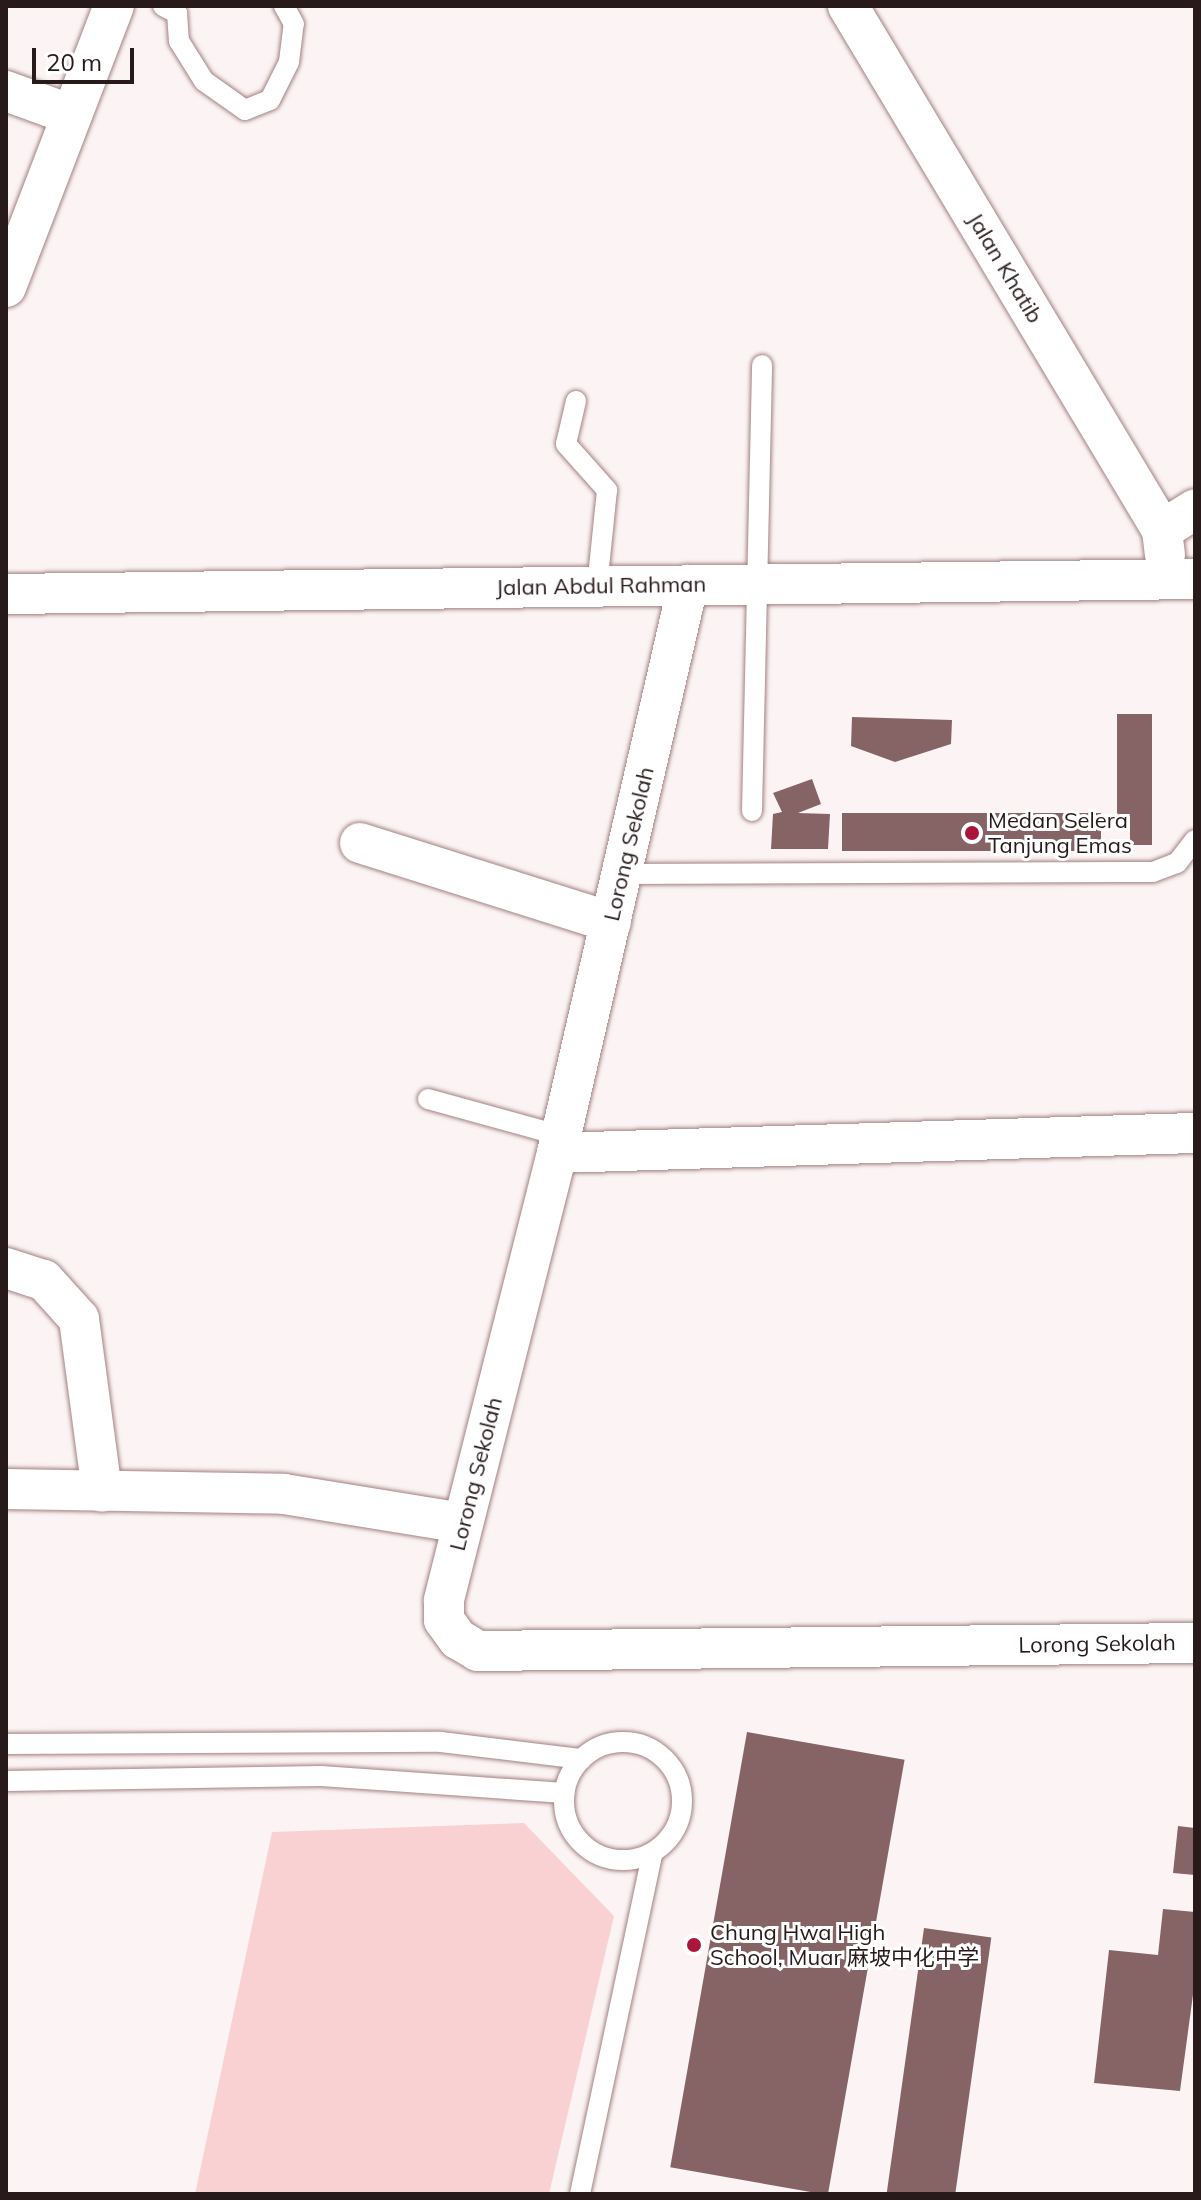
<!DOCTYPE html>
<html>
<head>
<meta charset="utf-8">
<style>
	body { margin:0 }
	#map { position:relative; width:1201px; height:2200px; overflow:hidden; background:#fcf4f4; font-family:Mulish,"Noto Sans SC",sans-serif }
	div>[style] { position:absolute }
	.green>* { inset:0; background:#f9d1d3 }
	.building>* { inset:0; background:#866466; transform-origin:0 0 }
	.roads { filter:drop-shadow(0 0 2px #a38082) drop-shadow(0 0 2px #a38082) }
	.lane>* { height:20px; margin:-10px; padding:0 10px; transform-origin:10px; border-radius:10px; background:#fff }
	.lane>.ring { margin:-10px; padding:0; box-sizing:content-box; background:none; border:20px solid #fff; border-radius:50% }
	.street>* { height:40px; margin:-20px; padding:0 20px; transform-origin:20px; border-radius:20px; background:#fff }
	.dots>* { width:22px; height:22px; translate:-50% -50%; box-sizing:border-box; border:4px solid #fff; border-radius:50% }
	span { translate:-50% -50%; white-space:nowrap; text-align:center; line-height:1.15; -webkit-text-stroke:6px #fff; paint-order:stroke }
	.street-label { font-size:22px; color:#281a1b }
	.poi-label { font-size:22px; color:#281a1b }
	.left { translate:0 -50%; text-align:left }
	.frame { position:absolute; inset:0; border:8px solid #281a1b; pointer-events:none }
	.scale { position:absolute; left:32px; top:48px; width:102px; height:36px; box-sizing:border-box; border:4px solid #281a1b; border-top:0; padding-left:10px; font-size:24px; line-height:28px; white-space:nowrap; color:#281a1b; -webkit-text-stroke:6px #fff; paint-order:stroke }
</style>
</head>
<body>
<div id="map">
	<div class="green">
		<i style="clip-path:polygon(524px 1823px,614px 1916px,549px 2194px,195px 2194px,272px 1832px)"></i>
	</div>
	<div class="building">
		<i style="clip-path:polygon(1117px 714px,1152px 714px,1152px 845px,1130px 845px,1130px 816px,1117px 815px)"></i>
		<i style="clip-path:polygon(852px 717px,952px 720px,951px 744px,895px 762px,851px 746px)"></i>
		<i style="clip-path:polygon(812px 779px,821px 804px,798px 813px,830px 814px,828px 849px,771px 849px,773px 814px,782px 812px,773px 793px)"></i>
		<i style="left:1101px;top:813px;width:38px;height:259px;rotate:90deg"></i>
		<i style="left:747px;top:1732px;width:160px;height:442px;rotate:10deg"></i>
		<i style="clip-path:polygon(1178px 1826px,1195px 1828px,1195px 1875px,1173px 1873px)"></i>
		<i style="clip-path:polygon(1163px 1909px,1195px 1912px,1195px 1980px,1180px 2091px,1094px 2083px,1109px 1950px,1158px 1955px)"></i>
		<i style="left:924px;top:1928px;width:68px;height:272px;rotate:8deg"></i>
	</div>
	<div class="roads">
		<div class="lane">
			<i style="left:163px;top:6px;width:16px;rotate:27deg"></i>
			<i style="left:177px;top:13px;width:28px;rotate:86deg"></i>
			<i style="left:179px;top:41px;width:47px;rotate:58deg"></i>
			<i style="left:204px;top:81px;width:50px;rotate:35.3deg"></i>
			<i style="left:245px;top:110px;width:27px;rotate:-22deg"></i>
			<i style="left:270px;top:100px;width:42px;rotate:-63.4deg"></i>
			<i style="left:289px;top:62px;width:38px;rotate:-83deg"></i>
			<i style="left:294px;top:24px;width:21px;rotate:-119deg"></i>
			<i style="left:576px;top:401px;width:44px;rotate:103.1deg"></i>
			<i style="left:566px;top:444px;width:62px;rotate:48.3deg"></i>
			<i style="left:607px;top:490px;width:98px;rotate:95.9deg"></i>
			<i style="left:752px;top:811px;width:446px;rotate:-88.7deg"></i>
			<i style="left:622px;top:874px;width:531px;rotate:-0.22deg"></i>
			<i style="left:1153px;top:872px;width:26px;rotate:-21deg"></i>
			<i style="left:1177px;top:863px;width:29px;rotate:-52deg"></i>
			<i style="left:428px;top:1099px;width:139px;rotate:15.4deg"></i>
			<i class="ring" style="left:564px;top:1742px;width:98px;height:98px"></i>
			<i style="left:6px;top:1744px;width:435px;rotate:-0.3deg"></i>
			<i style="left:441px;top:1742px;width:142px;rotate:6.9deg"></i>
			<i style="left:6px;top:1781px;width:315px;rotate:-0.9deg"></i>
			<i style="left:321px;top:1776px;width:244px;rotate:4deg"></i>
			<i style="left:580px;top:2194px;width:348px;rotate:-78deg"></i>
		</div>
		<div class="street">
			<i style="left:848px;top:6px;width:611px;rotate:59.07deg"></i>
			<i style="left:6px;top:91px;width:70px;rotate:20deg"></i>
			<i style="left:6px;top:287px;width:301px;rotate:-69deg"></i>
			<i style="left:1165px;top:555px;width:25px;rotate:-97deg"></i>
			<i style="left:1162px;top:530px;width:39px;rotate:-32deg"></i>
			<i style="left:688px;top:585px;width:583px;rotate:102.99deg"></i>
			<i style="left:557px;top:1153px;width:462px;rotate:104.2deg"></i>
			<i style="left:444px;top:1601px;width:19px;rotate:90deg"></i>
			<i style="left:444px;top:1620px;width:24px;rotate:54deg"></i>
			<i style="left:458px;top:1639px;width:23px;rotate:31deg"></i>
			<i style="left:478px;top:1651px;width:717px;rotate:-0.64deg"></i>
			<i style="left:6px;top:594px;width:1189px;rotate:-0.72deg"></i>
			<i style="left:360px;top:843px;width:263px;rotate:17.5deg"></i>
			<i style="left:557px;top:1153px;width:638px;rotate:-1.8deg"></i>
			<i style="left:6px;top:1268px;width:40px;rotate:18deg"></i>
			<i style="left:44px;top:1280px;width:52px;rotate:48.1deg"></i>
			<i style="left:79px;top:1319px;width:174px;rotate:82.4deg"></i>
			<i style="left:6px;top:1489px;width:278px;rotate:1deg"></i>
			<i style="left:284px;top:1494px;width:181px;rotate:9.2deg"></i>
		</div>
	</div>
	<div class="dots">
		<i style="left:972px;top:833px;background:#ab153b"></i>
		<i style="left:694px;top:1945px;background:#ab153b"></i>
	</div>
	<div class="street-label">
		<span style="left:1005px;top:268px;rotate:59deg">Jalan Khatib</span>
		<span style="left:601px;top:586px;rotate:-1deg">Jalan Abdul Rahman</span>
		<span style="left:629px;top:844px;rotate:-77deg">Lorong Sekolah</span>
		<span style="left:476px;top:1474px;rotate:-76deg">Lorong Sekolah</span>
		<span style="left:1097px;top:1644px;rotate:-1deg">Lorong Sekolah</span>
	</div>
	<div class="poi-label">
		<span class="left" style="left:988px;top:833px">Medan Selera<br>Tanjung Emas</span>
		<span class="left" style="left:710px;top:1945px">Chung Hwa High<br>School, Muar 麻坡中化中学</span>
	</div>
	<div class="frame"></div>
	<div class="scale">20 m</div>
</div>
</body>
</html>
